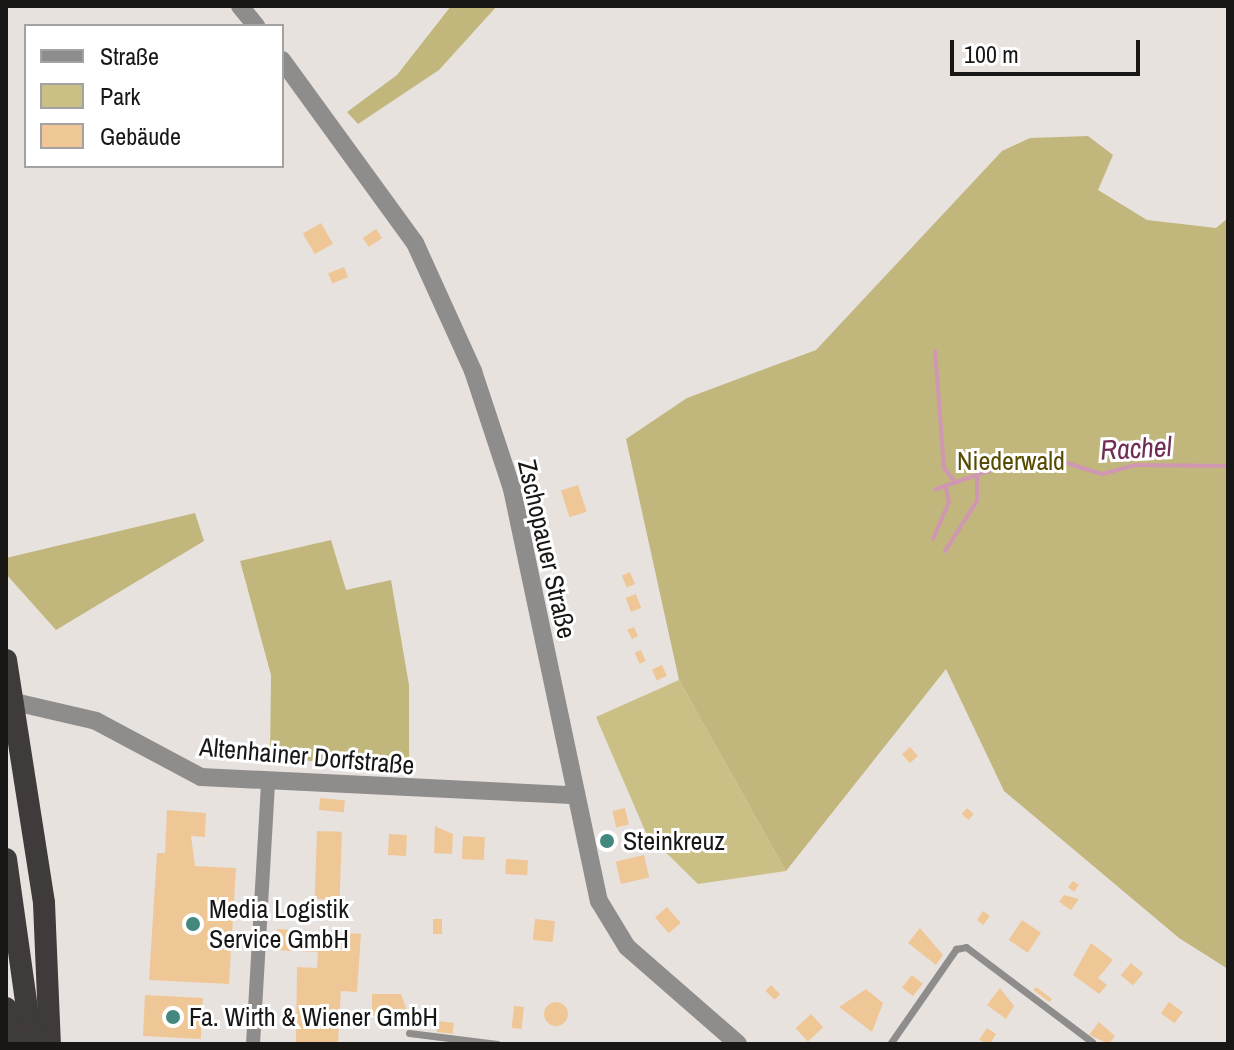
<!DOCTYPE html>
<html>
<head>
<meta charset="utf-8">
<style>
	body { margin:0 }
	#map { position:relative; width:1234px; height:1050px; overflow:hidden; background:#e8e2df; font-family:"Archivo Narrow",sans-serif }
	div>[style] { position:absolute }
	.green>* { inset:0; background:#cac086 }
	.forest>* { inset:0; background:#c1b67c }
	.stream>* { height:4px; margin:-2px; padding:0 2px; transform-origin:2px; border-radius:2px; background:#d097b3 }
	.building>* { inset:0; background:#efc797; transform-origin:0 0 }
	.round { border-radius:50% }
	.service>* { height:7px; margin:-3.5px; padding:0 3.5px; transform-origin:3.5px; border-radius:3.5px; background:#8f8c8c }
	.minor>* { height:14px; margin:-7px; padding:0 7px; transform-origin:7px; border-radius:7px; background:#8f8c8c }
	.tertiary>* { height:18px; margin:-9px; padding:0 9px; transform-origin:9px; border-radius:9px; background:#8f8c8c }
	.trunk>* { height:22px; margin:-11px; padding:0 11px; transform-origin:11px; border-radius:11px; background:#403b3b }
	.dots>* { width:22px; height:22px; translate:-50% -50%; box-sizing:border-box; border:4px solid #fff; border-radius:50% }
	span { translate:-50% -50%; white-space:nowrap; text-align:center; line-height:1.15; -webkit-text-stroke:6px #fff; paint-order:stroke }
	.park-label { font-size:26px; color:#574b00 }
	.street-label { font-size:26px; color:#191716 }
	.poi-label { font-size:26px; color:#191716 }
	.left { translate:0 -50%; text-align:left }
	.water-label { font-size:28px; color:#702c52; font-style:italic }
	.frame { position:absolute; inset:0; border:8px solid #191716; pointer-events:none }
	.legend { position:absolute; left:24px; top:24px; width:260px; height:144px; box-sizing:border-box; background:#fff; border:2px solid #a3a2a2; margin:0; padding:10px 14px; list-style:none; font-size:24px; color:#191716 }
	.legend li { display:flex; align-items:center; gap:16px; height:40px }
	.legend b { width:40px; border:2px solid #a3a2a2 }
	.scale { position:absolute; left:950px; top:40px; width:190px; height:36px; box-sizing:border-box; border:4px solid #191716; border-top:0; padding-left:10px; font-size:24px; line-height:28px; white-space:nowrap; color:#191716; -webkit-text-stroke:6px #fff; paint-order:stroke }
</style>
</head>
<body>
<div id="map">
	<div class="green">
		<i style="clip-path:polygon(679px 680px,786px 871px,698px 884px,646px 833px,596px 717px)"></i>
	</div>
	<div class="forest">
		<i style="clip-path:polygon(451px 6px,497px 6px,439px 70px,358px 124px,347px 112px,397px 75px)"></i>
		<i style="clip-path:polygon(1088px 136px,1113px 155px,1098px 190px,1147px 220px,1216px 228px,1228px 218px,1228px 969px,1179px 938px,1004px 791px,946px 669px,786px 871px,679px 680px,626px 439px,687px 398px,816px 350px,1002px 151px,1030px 138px)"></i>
		<i style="clip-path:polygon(195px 513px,204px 541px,56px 630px,6px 574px,6px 558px)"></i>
		<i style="clip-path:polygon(331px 540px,346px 590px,391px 580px,409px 685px,409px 768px,270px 758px,271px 675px,240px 561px)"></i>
	</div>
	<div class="stream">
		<i style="left:935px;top:351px;width:117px;rotate:85.6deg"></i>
		<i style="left:944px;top:468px;width:19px;rotate:51deg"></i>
		<i style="left:936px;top:489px;width:83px;rotate:-18.9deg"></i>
		<i style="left:1015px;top:462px;width:42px;rotate:-2.7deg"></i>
		<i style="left:1057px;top:460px;width:47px;rotate:17.3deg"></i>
		<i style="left:1102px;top:474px;width:34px;rotate:-15deg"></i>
		<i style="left:1135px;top:465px;width:93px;rotate:0.6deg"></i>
		<i style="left:933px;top:539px;width:40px;rotate:-66.6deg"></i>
		<i style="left:949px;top:502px;width:14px;rotate:-102deg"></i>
		<i style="left:945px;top:551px;width:59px;rotate:-57.4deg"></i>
		<i style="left:977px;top:501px;width:26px;rotate:-90deg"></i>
	</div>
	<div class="building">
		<i style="left:321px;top:223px;width:24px;height:21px;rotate:60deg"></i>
		<i style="left:376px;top:229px;width:11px;height:16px;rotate:56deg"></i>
		<i style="left:344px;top:267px;width:11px;height:17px;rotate:68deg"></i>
		<i style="left:578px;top:485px;width:28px;height:18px;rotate:72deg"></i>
		<i style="left:630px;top:572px;width:13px;height:9px;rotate:67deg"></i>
		<i style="left:636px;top:594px;width:15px;height:11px;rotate:70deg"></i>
		<i style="clip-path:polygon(634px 627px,638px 636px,632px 639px,627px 630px)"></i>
		<i style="left:641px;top:650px;width:12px;height:7px;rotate:66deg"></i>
		<i style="left:662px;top:665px;width:12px;height:11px;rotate:66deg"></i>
		<i style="left:910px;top:747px;width:12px;height:11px;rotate:48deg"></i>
		<i style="left:320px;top:798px;width:25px;height:12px;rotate:5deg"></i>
		<i style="left:625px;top:808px;width:17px;height:13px;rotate:77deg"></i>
		<i style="left:967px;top:808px;width:9px;height:8px;rotate:41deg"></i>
		<i style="clip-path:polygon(167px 810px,206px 813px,205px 837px,191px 836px,195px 866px,236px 868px,229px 984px,149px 980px,157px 853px,165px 853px)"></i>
		<i style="clip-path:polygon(435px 826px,453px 834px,452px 854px,434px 853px)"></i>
		<i style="left:317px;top:831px;width:25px;height:68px;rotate:2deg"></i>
		<i style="left:389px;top:834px;width:18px;height:21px;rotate:3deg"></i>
		<i style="left:463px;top:836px;width:22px;height:23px;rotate:3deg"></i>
		<i style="left:644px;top:855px;width:23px;height:29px;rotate:77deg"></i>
		<i style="left:506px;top:859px;width:22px;height:15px;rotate:3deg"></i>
		<i style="clip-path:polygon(1073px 881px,1079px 885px,1074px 892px,1068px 887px)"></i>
		<i style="clip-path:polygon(1064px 895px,1079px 899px,1071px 910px,1059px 902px)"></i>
		<i style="left:667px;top:907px;width:21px;height:16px;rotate:49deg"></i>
		<i style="clip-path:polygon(983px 911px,990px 916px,983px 925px,977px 920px)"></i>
		<i style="left:433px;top:919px;width:9px;height:15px"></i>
		<i style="left:535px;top:919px;width:20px;height:21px;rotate:6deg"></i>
		<i style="left:1022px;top:920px;width:23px;height:24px;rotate:34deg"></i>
		<i style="clip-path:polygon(920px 928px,943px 955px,936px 965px,908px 943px)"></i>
		<i style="clip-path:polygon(277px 929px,361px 934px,357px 992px,341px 991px,338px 1043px,296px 1042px,297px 967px,317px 968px,318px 952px,276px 950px)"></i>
		<i style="clip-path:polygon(1091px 943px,1113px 960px,1098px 978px,1107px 985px,1099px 994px,1073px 975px)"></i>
		<i style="left:1131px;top:963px;width:16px;height:16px;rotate:40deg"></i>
		<i style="left:912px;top:975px;width:14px;height:16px;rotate:39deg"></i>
		<i style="left:771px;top:985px;width:13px;height:8px;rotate:45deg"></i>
		<i style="left:1036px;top:987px;width:20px;height:4px;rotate:37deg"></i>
		<i style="clip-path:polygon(1000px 988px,1014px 1006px,1006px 1019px,987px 1005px)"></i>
		<i style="clip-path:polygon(866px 989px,883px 1003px,872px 1032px,839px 1007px)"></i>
		<i style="clip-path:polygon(372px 994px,401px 994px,409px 1016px,372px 1016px)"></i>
		<i style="left:145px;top:995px;width:58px;height:41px;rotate:3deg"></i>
		<i style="left:1169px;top:1002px;width:17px;height:14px;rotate:36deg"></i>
		<i class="round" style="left:544px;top:1002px;width:24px;height:24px"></i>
		<i style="left:514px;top:1006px;width:10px;height:22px;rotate:6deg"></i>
		<i style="left:811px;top:1014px;width:18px;height:21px;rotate:47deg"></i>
		<i style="left:438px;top:1021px;width:16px;height:11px;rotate:7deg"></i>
		<i style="clip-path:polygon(1099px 1022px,1115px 1036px,1109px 1044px,1089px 1035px)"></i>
		<i style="clip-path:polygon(987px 1028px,996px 1034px,990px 1044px,979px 1040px)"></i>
	</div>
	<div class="service">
		<i style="left:409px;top:1033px;width:89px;rotate:7.1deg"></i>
		<i style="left:890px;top:1044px;width:116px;rotate:-55.2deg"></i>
		<i style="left:956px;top:949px;width:10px;rotate:-11deg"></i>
		<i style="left:966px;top:947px;width:158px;rotate:37deg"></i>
	</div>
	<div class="minor">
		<i style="left:253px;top:1044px;width:260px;rotate:-86.7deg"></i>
	</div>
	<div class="tertiary">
		<i style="left:240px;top:6px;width:26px;rotate:51deg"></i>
		<i style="left:282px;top:60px;width:226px;rotate:54deg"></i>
		<i style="left:415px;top:243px;width:141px;rotate:65.6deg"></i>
		<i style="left:473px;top:371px;width:124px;rotate:71.7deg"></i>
		<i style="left:512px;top:489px;width:421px;rotate:78.1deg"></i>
		<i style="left:599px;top:901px;width:54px;rotate:58.7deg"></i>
		<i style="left:627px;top:947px;width:147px;rotate:41.1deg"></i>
		<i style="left:6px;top:700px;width:92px;rotate:13.1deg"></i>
		<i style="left:96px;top:721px;width:119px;rotate:28.1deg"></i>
		<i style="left:201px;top:777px;width:371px;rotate:2.8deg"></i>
	</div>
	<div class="trunk">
		<i style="left:6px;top:660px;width:246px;rotate:81.1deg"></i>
		<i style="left:44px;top:903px;width:141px;rotate:87.6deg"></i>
		<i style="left:6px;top:859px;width:187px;rotate:82deg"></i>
		<i style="left:6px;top:1008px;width:36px;rotate:82deg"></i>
	</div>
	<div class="dots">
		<i style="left:607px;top:841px;background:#43887d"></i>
		<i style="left:193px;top:924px;background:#43887d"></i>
		<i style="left:173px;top:1017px;background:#43887d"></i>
	</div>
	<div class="park-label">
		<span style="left:1011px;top:461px">Niederwald</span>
	</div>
	<div class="street-label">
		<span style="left:547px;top:549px;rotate:77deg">Zschopauer Straße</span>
		<span style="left:307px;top:756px;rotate:5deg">Altenhainer Dorfstraße</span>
	</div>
	<div class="poi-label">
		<span class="left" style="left:623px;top:841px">Steinkreuz</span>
		<span class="left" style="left:209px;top:924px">Media Logistik<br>Service GmbH</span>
		<span class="left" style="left:189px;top:1017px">Fa. Wirth &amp; Wiener GmbH</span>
	</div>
	<div class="water-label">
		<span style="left:1136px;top:448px;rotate:-3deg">Rachel</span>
	</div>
	<div class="frame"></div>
	<ul class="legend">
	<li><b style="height:10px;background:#8f8c8c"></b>Straße</li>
	<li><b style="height:22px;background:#cac086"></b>Park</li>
	<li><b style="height:22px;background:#efc797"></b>Gebäude</li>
	</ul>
	<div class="scale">100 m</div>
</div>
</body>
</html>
